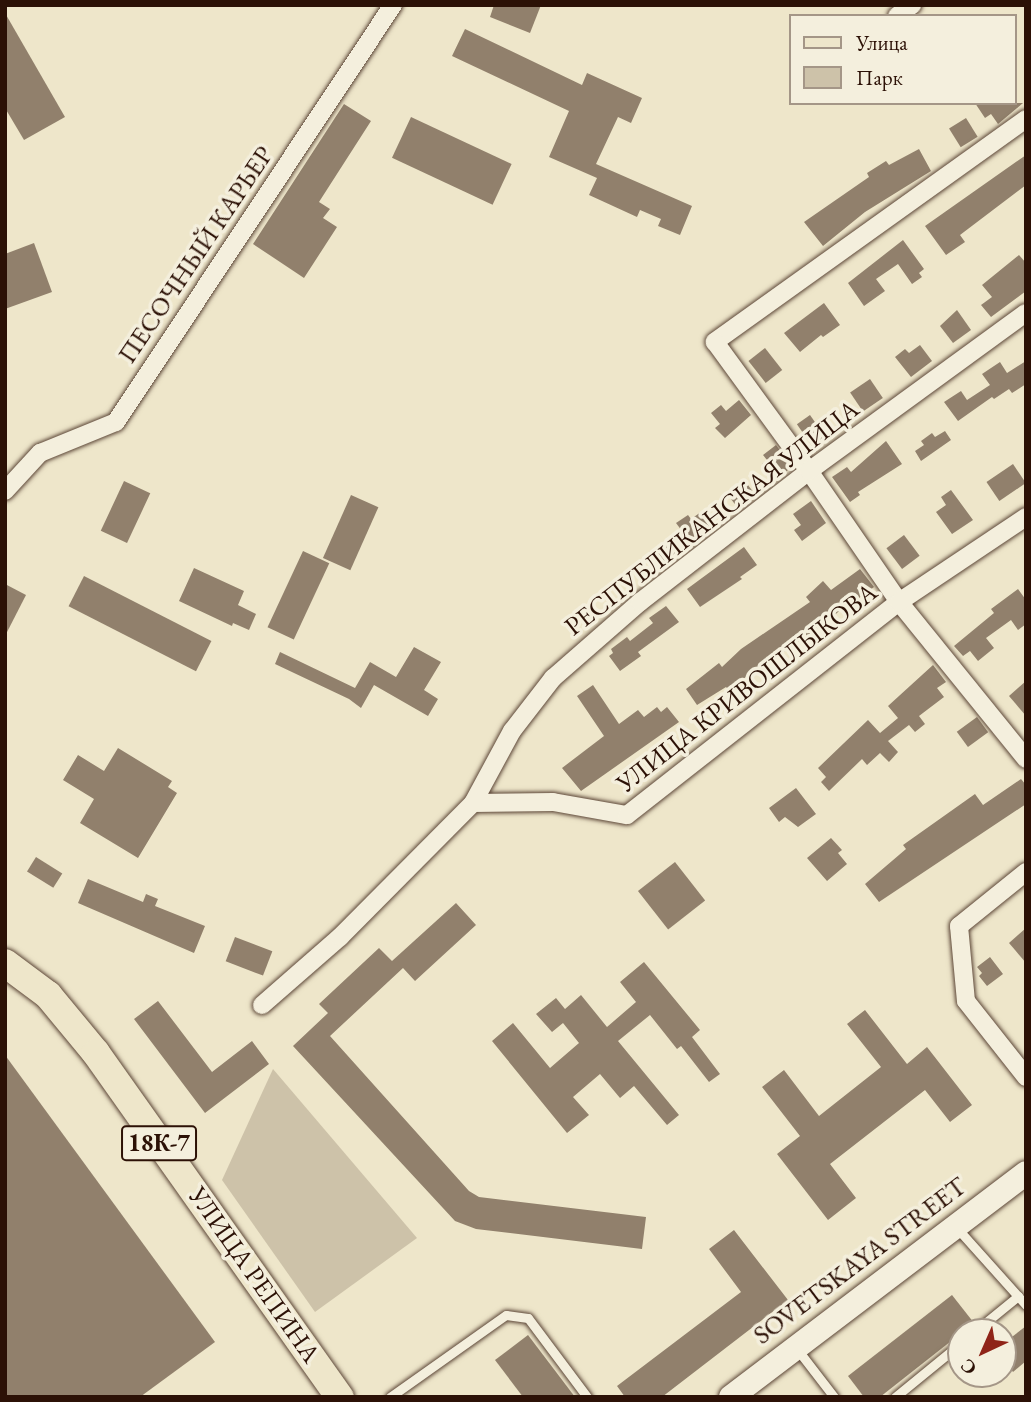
<!DOCTYPE html>
<html>
<head>
<meta charset="utf-8">
<style>
	body { margin:0 }
	#map { position:relative; width:1031px; height:1402px; overflow:hidden; background:#eee6ca; font-family:"EB Garamond",serif }
	div>[style] { position:absolute }
	.green>* { inset:0; background:#cdc2a9 }
	.building>* { inset:0; background:#91806c; transform-origin:0 0 }
	.roads { filter:drop-shadow(0 0 2px #5c4637) drop-shadow(0 0 2px #5c4637) }
	.service>* { height:9px; margin:-4.5px; padding:0 4.5px; transform-origin:4.5px; border-radius:4.5px; background:#f4efdd }
	.minor>* { height:18px; margin:-9px; padding:0 9px; transform-origin:9px; border-radius:9px; background:#f4efdd }
	.secondary>* { height:24px; margin:-12px; padding:0 12px; transform-origin:12px; border-radius:12px; background:#f4efdd }
	.primary>* { height:28px; margin:-14px; padding:0 14px; transform-origin:14px; border-radius:14px; background:#eee6ca }
	span { translate:-50% -50%; white-space:nowrap; text-align:center; line-height:1.15; -webkit-text-stroke:7px #f4efdd; paint-order:stroke }
	.shield-label span { padding:2px 5px; background:#f4efdd; border:2px solid; border-radius:5px; -webkit-text-stroke-width:0 }
	.shield-label { font-size:24px; color:#2c1106; font-weight:700 }
	.street-label { font-size:26px; color:#2c1106 }
	.frame { position:absolute; inset:0; border:7px solid #2c1106; pointer-events:none }
	.legend { position:absolute; left:789px; top:14px; width:228px; height:91px; box-sizing:border-box; background:#f4efdd; border:2px solid #a49687; margin:0; padding:9px 12px; list-style:none; font-size:21px; color:#2c1106 }
	.legend li { display:flex; align-items:center; gap:14px; height:35px }
	.legend b { width:35px; border:2px solid #a49687 }
	.north { position:absolute; left:947px; top:1318px; width:70px; height:70px; box-sizing:border-box; background:#f4efdd; border:2px solid #a49687; border-radius:50%; rotate:224deg; font-size:19px; font-weight:700; line-height:28px; text-align:center; color:#2c1106 }
	.north::after { content:''; display:block; margin:auto; width:24px; height:32px; background:#8f2418; clip-path:polygon(50% 0,100% 100%,50% 72%,0 100%) }
</style>
</head>
<body>
<div id="map">
	<div class="green">
		<i style="clip-path:polygon(273px 1069px,417px 1238px,315px 1312px,222px 1180px)"></i>
	</div>
	<div class="building">
		<i style="clip-path:polygon(494px 5px,541px 5px,530px 33px,490px 17px)"></i>
		<i style="clip-path:polygon(5px 13px,65px 117px,24px 140px,5px 108px)"></i>
		<i style="clip-path:polygon(465px 29px,582px 85px,587px 73px,642px 98px,631px 123px,618px 117px,596px 164px,692px 206px,680px 235px,658px 226px,661px 219px,640px 210px,637px 217px,589px 195px,597px 178px,549px 157px,569px 111px,452px 56px)"></i>
		<i style="clip-path:polygon(975px 103px,1023px 103px,998px 124px,991px 114px,985px 118px)"></i>
		<i style="clip-path:polygon(344px 104px,371px 121px,319px 202px,330px 209px,323px 218px,337px 227px,304px 278px,253px 244px)"></i>
		<i style="left:411px;top:117px;width:111px;height:45px;rotate:25deg"></i>
		<i style="left:966px;top:118px;width:22px;height:20px;rotate:58deg"></i>
		<i style="clip-path:polygon(919px 149px,931px 171px,865px 212px,823px 246px,804px 222px,869px 177px,867px 173px,886px 161px,889px 165px)"></i>
		<i style="clip-path:polygon(1026px 155px,1026px 185px,960px 235px,965px 242px,946px 255px,925px 226px)"></i>
		<i style="clip-path:polygon(903px 240px,924px 269px,919px 273px,922px 277px,912px 284px,898px 264px,876px 279px,885px 291px,864px 306px,848px 283px)"></i>
		<i style="clip-path:polygon(34px 243px,52px 292px,5px 309px,5px 254px)"></i>
		<i style="clip-path:polygon(1019px 255px,1026px 263px,1026px 291px,991px 317px,981px 305px,992px 297px,982px 285px)"></i>
		<i style="clip-path:polygon(824px 303px,840px 325px,823px 337px,821px 335px,800px 352px,784px 333px)"></i>
		<i style="clip-path:polygon(957px 310px,971px 330px,953px 343px,940px 326px)"></i>
		<i style="clip-path:polygon(920px 345px,932px 361px,911px 377px,895px 357px,905px 349px,909px 353px)"></i>
		<i style="left:765px;top:348px;width:28px;height:21px;rotate:52deg"></i>
		<i style="clip-path:polygon(1026px 361px,1026px 384px,1012px 393px,1009px 389px,994px 399px,992px 397px,958px 421px,944px 402px,961px 391px,967px 400px,990px 385px,982px 374px,1000px 362px,1007px 373px)"></i>
		<i style="left:870px;top:379px;width:23px;height:24px;rotate:56deg"></i>
		<i style="clip-path:polygon(739px 400px,751px 415px,725px 438px,715px 428px,720px 424px,711px 413px,721px 405px,726px 411px)"></i>
		<i style="left:810px;top:415px;width:29px;height:16px;rotate:55deg"></i>
		<i style="clip-path:polygon(945px 431px,951px 440px,921px 461px,915px 451px,924px 445px,921px 441px,932px 433px,935px 437px)"></i>
		<i style="clip-path:polygon(886px 441px,902px 464px,858px 492px,860px 495px,850px 502px,832px 477px,847px 467px,851px 472px)"></i>
		<i style="clip-path:polygon(776px 445px,792px 467px,775px 480px,762px 464px,767px 460px,763px 455px)"></i>
		<i style="left:1013px;top:464px;width:23px;height:32px;rotate:56deg"></i>
		<i style="left:744px;top:480px;width:18px;height:22px;rotate:52deg"></i>
		<i style="left:124px;top:481px;width:29px;height:55px;rotate:25deg"></i>
		<i style="clip-path:polygon(951px 490px,973px 520px,952px 534px,936px 512px,946px 505px,941px 497px)"></i>
		<i style="left:351px;top:495px;width:30px;height:69px;rotate:24deg"></i>
		<i style="clip-path:polygon(811px 501px,826px 523px,802px 541px,794px 530px,801px 525px,793px 514px)"></i>
		<i style="clip-path:polygon(701px 512px,713px 529px,659px 565px,649px 552px,682px 531px,676px 523px,688px 515px,691px 519px)"></i>
		<i style="left:904px;top:535px;width:26px;height:22px;rotate:53deg"></i>
		<i style="clip-path:polygon(744px 547px,757px 565px,740px 577px,742px 579px,700px 607px,687px 589px)"></i>
		<i style="left:303px;top:551px;width:29px;height:84px;rotate:25deg"></i>
		<i style="clip-path:polygon(194px 568px,244px 591px,238px 605px,256px 614px,249px 630px,233px 623px,232px 626px,179px 601px)"></i>
		<i style="clip-path:polygon(860px 569px,874px 587px,859px 598px,857px 595px,828px 621px,781px 654px,782px 656px,757px 672px,755px 670px,729px 690px,726px 687px,697px 705px,686px 689px,719px 663px,722px 667px,741px 649px,810px 602px,806px 597px,823px 581px,831px 590px)"></i>
		<i style="left:84px;top:576px;width:143px;height:34px;rotate:27deg"></i>
		<i style="clip-path:polygon(5px 584px,26px 595px,5px 636px)"></i>
		<i style="clip-path:polygon(1018px 589px,1026px 600px,1026px 624px,1018px 630px,1011px 620px,986px 638px,994px 648px,978px 661px,970px 651px,963px 656px,954px 646px,994px 613px,991px 609px)"></i>
		<i style="clip-path:polygon(666px 606px,679px 622px,638px 652px,641px 656px,620px 671px,609px 656px,613px 653px,611px 649px,627px 637px,630px 641px,653px 623px,649px 618px)"></i>
		<i style="clip-path:polygon(414px 647px,441px 662px,424px 690px,438px 699px,428px 716px,374px 685px,361px 708px,349px 699px,275px 664px,280px 652px,355px 688px,370px 662px,396px 677px)"></i>
		<i style="clip-path:polygon(933px 665px,946px 682px,937px 688px,944px 697px,919px 716px,925px 724px,915px 732px,909px 725px,888px 741px,898px 752px,889px 762px,880px 753px,867px 765px,862px 759px,829px 791px,821px 782px,826px 777px,818px 768px,868px 720px,880px 733px,898px 718px,888px 706px)"></i>
		<i style="clip-path:polygon(1026px 681px,1026px 716px,1009px 696px)"></i>
		<i style="clip-path:polygon(593px 685px,619px 724px,638px 710px,644px 717px,657px 707px,661px 712px,667px 707px,679px 722px,581px 791px,562px 768px,604px 736px,577px 696px)"></i>
		<i style="left:977px;top:717px;width:19px;height:25px;rotate:54deg"></i>
		<i style="clip-path:polygon(118px 748px,172px 781px,168px 787px,177px 793px,138px 858px,80px 823px,94px 799px,63px 780px,78px 755px,104px 771px)"></i>
		<i style="clip-path:polygon(1021px 779px,1026px 785px,1026px 804px,879px 902px,865px 884px,906px 849px,903px 845px,975px 794px,983px 805px)"></i>
		<i style="clip-path:polygon(796px 788px,816px 814px,798px 827px,785px 817px,779px 822px,769px 808px)"></i>
		<i style="clip-path:polygon(831px 838px,842px 850px,838px 853px,847px 864px,827px 881px,807px 858px)"></i>
		<i style="left:36px;top:857px;width:31px;height:17px;rotate:32deg"></i>
		<i style="left:675px;top:862px;width:49px;height:47px;rotate:52deg"></i>
		<i style="clip-path:polygon(88px 879px,143px 902px,146px 894px,158px 899px,155px 906px,205px 926px,194px 953px,78px 903px)"></i>
		<i style="clip-path:polygon(456px 903px,476px 925px,415px 981px,403px 968px,330px 1036px,469px 1191px,479px 1197px,646px 1217px,642px 1249px,476px 1229px,455px 1221px,293px 1046px,328px 1013px,319px 1004px,379px 948px,392px 961px)"></i>
		<i style="clip-path:polygon(1026px 928px,1026px 963px,1009px 943px)"></i>
		<i style="left:235px;top:937px;width:40px;height:26px;rotate:21deg"></i>
		<i style="clip-path:polygon(990px 957px,1003px 974px,987px 986px,979px 976px,982px 973px,977px 967px)"></i>
		<i style="clip-path:polygon(644px 962px,700px 1030px,692px 1037px,720px 1074px,709px 1082px,681px 1046px,677px 1049px,650px 1015px,618px 1041px,679px 1115px,667px 1125px,634px 1086px,620px 1098px,600px 1074px,573px 1097px,589px 1115px,567px 1133px,492px 1041px,513px 1023px,550px 1068px,579px 1043px,563px 1023px,552px 1032px,536px 1014px,556px 998px,565px 1009px,581px 995px,607px 1027px,636px 1002px,620px 982px)"></i>
		<i style="clip-path:polygon(158px 1001px,212px 1072px,252px 1041px,269px 1064px,205px 1113px,134px 1019px)"></i>
		<i style="clip-path:polygon(865px 1010px,907px 1064px,927px 1047px,972px 1105px,950px 1122px,925px 1090px,830px 1164px,856px 1198px,828px 1220px,777px 1154px,800px 1136px,762px 1087px,784px 1070px,819px 1116px,881px 1067px,847px 1024px)"></i>
		<i style="clip-path:polygon(5px 1055px,215px 1342px,140px 1397px,5px 1397px)"></i>
		<i style="clip-path:polygon(734px 1230px,788px 1300px,662px 1397px,625px 1397px,617px 1386px,741px 1292px,709px 1249px)"></i>
		<i style="clip-path:polygon(952px 1295px,974px 1323px,880px 1397px,864px 1397px,848px 1376px)"></i>
		<i style="clip-path:polygon(1026px 1326px,1026px 1361px,1013px 1372px,1003px 1359px,1003px 1344px)"></i>
		<i style="clip-path:polygon(528px 1335px,575px 1397px,523px 1397px,495px 1360px)"></i>
	</div>
	<div class="roads">
		<div class="service">
			<i style="left:956px;top:1227px;width:105px;rotate:48.1deg"></i>
			<i style="left:974px;top:1332px;width:57px;rotate:-39.3deg"></i>
			<i style="left:797px;top:1349px;width:61px;rotate:52.4deg"></i>
			<i style="left:390px;top:1397px;width:142px;rotate:-35.3deg"></i>
			<i style="left:506px;top:1315px;width:22px;rotate:8deg"></i>
			<i style="left:528px;top:1318px;width:99px;rotate:53.2deg"></i>
			<i style="left:895px;top:1397px;width:85px;rotate:-39.3deg"></i>
		</div>
		<div class="minor">
			<i style="left:897px;top:16px;width:19px;rotate:-36deg"></i>
			<i style="left:1026px;top:119px;width:383px;rotate:144.4deg"></i>
			<i style="left:715px;top:342px;width:160px;rotate:53.9deg"></i>
			<i style="left:809px;top:471px;width:159px;rotate:55.5deg"></i>
			<i style="left:899px;top:602px;width:202px;rotate:51deg"></i>
			<i style="left:5px;top:491px;width:52px;rotate:-47.4deg"></i>
			<i style="left:40px;top:453px;width:82px;rotate:-22.2deg"></i>
			<i style="left:116px;top:422px;width:501px;rotate:-56.41deg"></i>
			<i style="left:473px;top:803px;width:82px;rotate:-61.6deg"></i>
			<i style="left:512px;top:731px;width:67px;rotate:-52.3deg"></i>
			<i style="left:553px;top:678px;width:116px;rotate:-41.1deg"></i>
			<i style="left:640px;top:602px;width:214px;rotate:-37.8deg"></i>
			<i style="left:809px;top:471px;width:268px;rotate:-36.1deg"></i>
			<i style="left:1026px;top:872px;width:86px;rotate:141.1deg"></i>
			<i style="left:959px;top:926px;width:75px;rotate:84.7deg"></i>
			<i style="left:966px;top:1001px;width:97px;rotate:51.7deg"></i>
			<i style="left:262px;top:1005px;width:103px;rotate:-41.1deg"></i>
			<i style="left:340px;top:937px;width:189px;rotate:-45.2deg"></i>
			<i style="left:473px;top:803px;width:80px;rotate:-0.7deg"></i>
			<i style="left:553px;top:802px;width:75px;rotate:10deg"></i>
			<i style="left:627px;top:815px;width:345px;rotate:-38.1deg"></i>
			<i style="left:899px;top:602px;width:153px;rotate:-33.8deg"></i>
		</div>
		<div class="secondary">
			<i style="left:731px;top:1397px;width:370px;rotate:-37.2deg"></i>
		</div>
		<div class="primary">
			<i style="left:5px;top:963px;width:54px;rotate:36.7deg"></i>
			<i style="left:48px;top:995px;width:75px;rotate:50.4deg"></i>
			<i style="left:96px;top:1053px;width:422px;rotate:54.7deg"></i>
		</div>
	</div>
	<div class="shield-label">
		<span style="left:159px;top:1143px">18К-7</span>
	</div>
	<div class="street-label">
		<span style="left:196px;top:255px;rotate:-56deg">ПЕСОЧНЫЙ КАРЬЕР</span>
		<span style="left:712px;top:518px;rotate:-38deg">РЕСПУБЛИКАНСКАЯ УЛИЦА</span>
		<span style="left:747px;top:688px;rotate:-38deg">УЛИЦА КРИВОШЛЫКОВА</span>
		<span style="left:860px;top:1261px;rotate:-37deg">SOVETSKAYA STREET</span>
		<span style="left:254px;top:1275px;rotate:55deg">УЛИЦА РЕПИНА</span>
	</div>
	<div class="frame"></div>
	<ul class="legend">
	<li><b style="height:9px;background:#eee6ca"></b>Улица</li>
	<li><b style="height:19px;background:#cdc2a9"></b>Парк</li>
	</ul>
	<div class="north">С</div>
</div>
</body>
</html>
